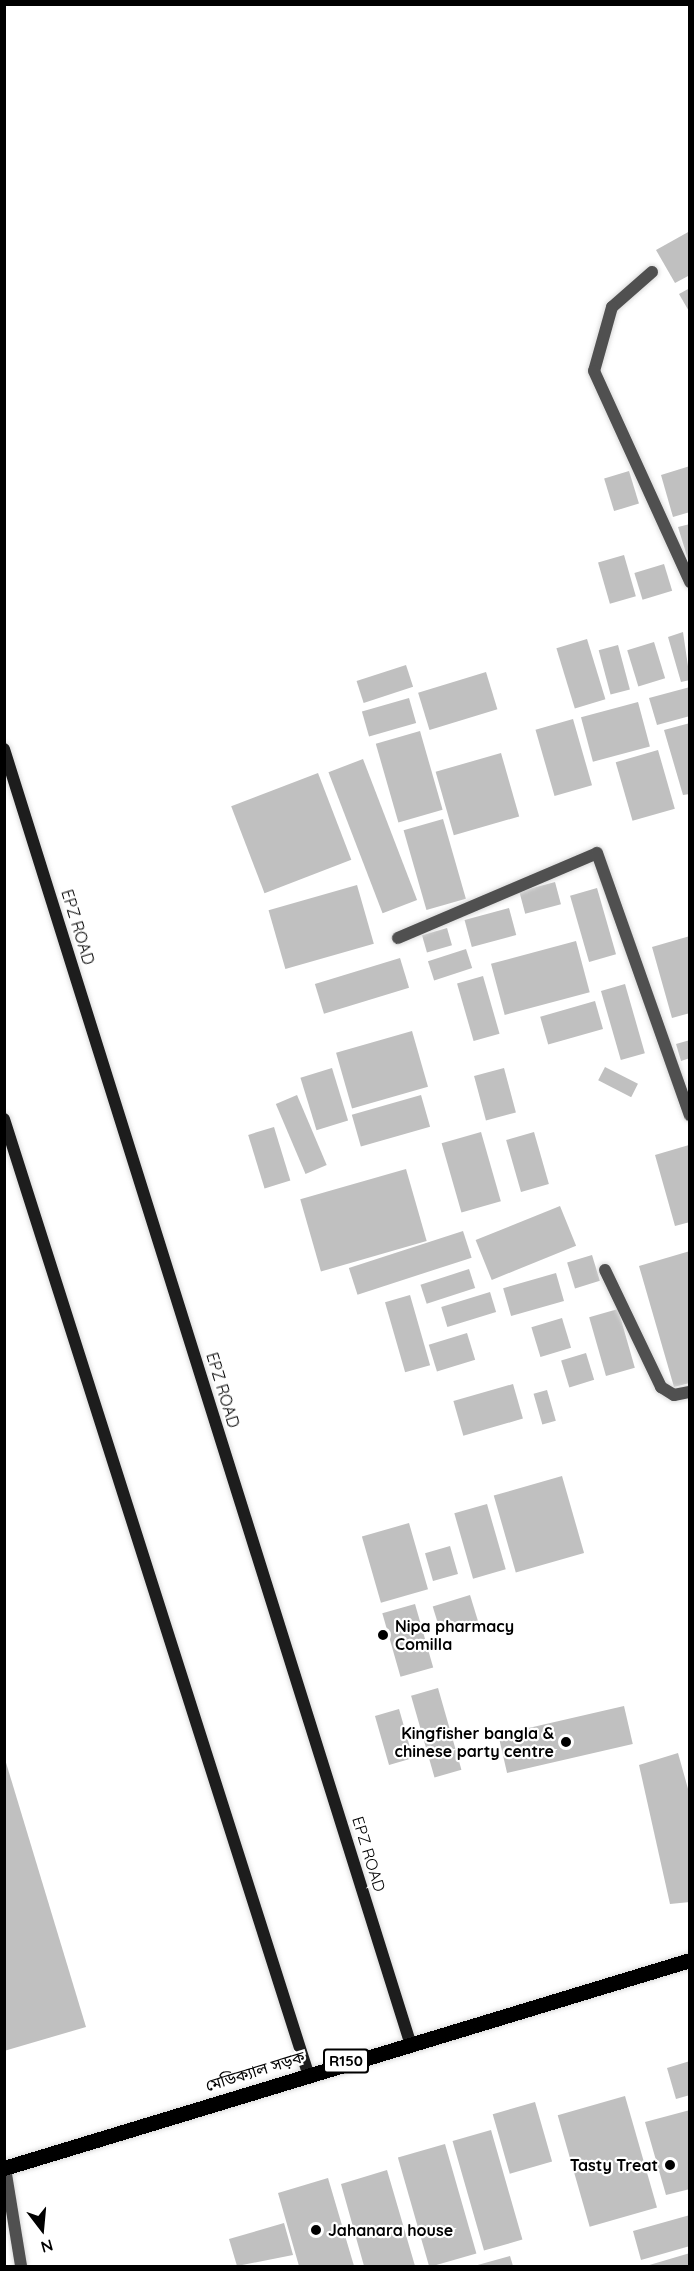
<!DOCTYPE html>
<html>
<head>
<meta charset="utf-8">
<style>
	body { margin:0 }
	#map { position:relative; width:694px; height:2271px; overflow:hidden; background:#fff; font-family:Quicksand,"Noto Sans Bengali",sans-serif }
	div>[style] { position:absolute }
	.building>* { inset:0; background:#c0c0c0; transform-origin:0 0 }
	.roads { filter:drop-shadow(0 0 2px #dbdbdb) drop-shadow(0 0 2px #dbdbdb) }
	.street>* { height:12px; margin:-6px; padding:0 6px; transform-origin:6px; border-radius:6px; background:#505050 }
	.secondary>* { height:12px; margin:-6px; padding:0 6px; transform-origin:6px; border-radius:6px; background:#1d1d1d }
	.primary>* { height:15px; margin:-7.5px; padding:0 7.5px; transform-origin:7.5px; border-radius:7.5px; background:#000 }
	.dots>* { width:16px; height:16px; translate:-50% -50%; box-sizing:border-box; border:3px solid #fff; border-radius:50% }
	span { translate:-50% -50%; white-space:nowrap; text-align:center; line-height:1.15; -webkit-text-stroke:4.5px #fff; paint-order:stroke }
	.shield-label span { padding:2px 4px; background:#fff; border:2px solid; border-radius:4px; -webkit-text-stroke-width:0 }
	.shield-label { font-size:15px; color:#000; font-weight:700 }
	.street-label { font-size:16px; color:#000 }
	.poi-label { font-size:16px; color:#000; font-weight:700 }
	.left { translate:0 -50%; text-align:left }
	.right { translate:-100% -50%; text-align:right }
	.frame { position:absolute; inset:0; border:6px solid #000; pointer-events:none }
	.north { position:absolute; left:12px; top:2199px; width:60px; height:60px; -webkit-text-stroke:4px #fff; paint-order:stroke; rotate:164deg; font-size:16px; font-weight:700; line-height:24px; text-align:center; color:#000 }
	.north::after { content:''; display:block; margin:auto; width:21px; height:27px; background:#000; clip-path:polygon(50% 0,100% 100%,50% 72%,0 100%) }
</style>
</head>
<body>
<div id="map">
	<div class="building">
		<i style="clip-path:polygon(690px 231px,690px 275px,675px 283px,656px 250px)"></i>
		<i style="clip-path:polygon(690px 288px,690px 313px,679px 294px)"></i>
		<i style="clip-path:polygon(690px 466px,690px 512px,673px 517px,661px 475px)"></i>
		<i style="left:629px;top:471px;width:34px;height:26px;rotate:73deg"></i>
		<i style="clip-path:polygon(690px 524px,690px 563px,689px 563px,678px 527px)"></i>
		<i style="left:624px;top:555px;width:43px;height:27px;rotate:74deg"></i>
		<i style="left:664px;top:564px;width:28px;height:31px;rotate:73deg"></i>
		<i style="clip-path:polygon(683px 632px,690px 680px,681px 682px,668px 637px)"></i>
		<i style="left:587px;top:639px;width:63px;height:32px;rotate:73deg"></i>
		<i style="left:654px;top:642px;width:38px;height:28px;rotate:73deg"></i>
		<i style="left:618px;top:645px;width:46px;height:20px;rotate:75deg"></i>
		<i style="left:406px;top:665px;width:23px;height:52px;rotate:72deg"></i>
		<i style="left:486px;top:672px;width:39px;height:71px;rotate:73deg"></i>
		<i style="clip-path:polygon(690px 687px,690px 716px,657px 725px,649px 698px)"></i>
		<i style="left:409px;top:698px;width:26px;height:49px;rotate:74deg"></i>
		<i style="left:638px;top:702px;width:46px;height:59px;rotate:75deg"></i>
		<i style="left:573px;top:719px;width:69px;height:39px;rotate:74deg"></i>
		<i style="clip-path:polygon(690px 723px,690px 794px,683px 795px,664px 730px)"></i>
		<i style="left:420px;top:731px;width:82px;height:46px;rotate:74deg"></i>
		<i style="left:658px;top:750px;width:61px;height:44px;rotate:74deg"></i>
		<i style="left:501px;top:753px;width:66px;height:68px;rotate:74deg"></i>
		<i style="left:363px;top:759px;width:151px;height:37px;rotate:69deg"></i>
		<i style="left:318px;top:773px;width:93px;height:93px;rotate:69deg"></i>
		<i style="left:443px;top:819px;width:83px;height:41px;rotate:74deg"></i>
		<i style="left:555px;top:882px;width:23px;height:37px;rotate:75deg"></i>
		<i style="left:357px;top:885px;width:61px;height:92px;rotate:74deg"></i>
		<i style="left:597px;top:888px;width:69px;height:28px;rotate:74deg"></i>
		<i style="left:509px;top:908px;width:28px;height:46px;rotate:75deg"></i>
		<i style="left:447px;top:928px;width:18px;height:26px;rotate:74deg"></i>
		<i style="clip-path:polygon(690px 936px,690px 1013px,672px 1018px,652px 947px)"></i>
		<i style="left:576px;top:941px;width:53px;height:88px;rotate:75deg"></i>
		<i style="left:466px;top:949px;width:20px;height:40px;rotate:72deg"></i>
		<i style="left:400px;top:958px;width:31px;height:89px;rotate:73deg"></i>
		<i style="left:483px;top:976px;width:60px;height:27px;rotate:74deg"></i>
		<i style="left:625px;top:984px;width:72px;height:25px;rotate:74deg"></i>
		<i style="left:595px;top:1001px;width:29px;height:57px;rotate:74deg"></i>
		<i style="left:412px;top:1031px;width:58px;height:79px;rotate:74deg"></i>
		<i style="clip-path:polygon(690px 1040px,690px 1058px,681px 1061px,676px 1044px)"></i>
		<i style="left:605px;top:1067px;width:37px;height:15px;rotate:27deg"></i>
		<i style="left:332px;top:1068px;width:55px;height:33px;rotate:73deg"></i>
		<i style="left:504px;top:1068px;width:46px;height:31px;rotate:75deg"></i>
		<i style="left:297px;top:1095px;width:76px;height:23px;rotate:67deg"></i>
		<i style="left:421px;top:1095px;width:33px;height:72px;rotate:74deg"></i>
		<i style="left:274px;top:1127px;width:56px;height:27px;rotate:73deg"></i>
		<i style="left:481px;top:1132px;width:72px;height:41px;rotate:74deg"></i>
		<i style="left:534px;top:1132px;width:54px;height:29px;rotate:74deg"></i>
		<i style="clip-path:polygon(689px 1145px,690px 1222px,675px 1226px,655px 1155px)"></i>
		<i style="left:406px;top:1169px;width:75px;height:110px;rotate:74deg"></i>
		<i style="left:560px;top:1206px;width:43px;height:91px;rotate:68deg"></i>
		<i style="left:463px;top:1231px;width:28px;height:120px;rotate:72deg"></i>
		<i style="clip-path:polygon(690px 1251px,690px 1383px,674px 1387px,639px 1266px)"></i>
		<i style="left:592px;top:1255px;width:27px;height:26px;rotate:73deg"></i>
		<i style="left:469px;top:1269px;width:20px;height:51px;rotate:72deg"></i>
		<i style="left:556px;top:1273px;width:29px;height:55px;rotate:74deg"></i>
		<i style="left:490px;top:1292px;width:21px;height:51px;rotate:73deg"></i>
		<i style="left:410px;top:1295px;width:73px;height:26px;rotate:74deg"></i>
		<i style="left:618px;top:1309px;width:61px;height:30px;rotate:74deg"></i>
		<i style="left:562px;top:1318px;width:31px;height:32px;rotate:73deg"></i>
		<i style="left:467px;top:1333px;width:28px;height:40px;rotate:73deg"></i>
		<i style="left:586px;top:1353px;width:28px;height:26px;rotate:73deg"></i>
		<i style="left:513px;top:1384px;width:36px;height:62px;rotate:74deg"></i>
		<i style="left:547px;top:1390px;width:32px;height:14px;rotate:74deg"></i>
		<i style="left:562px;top:1476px;width:80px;height:71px;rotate:74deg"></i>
		<i style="left:487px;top:1504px;width:68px;height:34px;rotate:74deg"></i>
		<i style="left:409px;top:1523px;width:69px;height:49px;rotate:74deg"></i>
		<i style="left:450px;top:1546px;width:29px;height:26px;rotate:74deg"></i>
		<i style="left:470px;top:1595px;width:27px;height:39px;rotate:73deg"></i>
		<i style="left:415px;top:1604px;width:66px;height:34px;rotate:74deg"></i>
		<i style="left:438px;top:1688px;width:85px;height:28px;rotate:74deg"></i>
		<i style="left:624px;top:1706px;width:39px;height:129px;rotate:77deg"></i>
		<i style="left:399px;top:1709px;width:51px;height:25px;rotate:74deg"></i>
		<i style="clip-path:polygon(678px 1753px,690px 1796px,690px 1902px,670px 1904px,639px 1765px)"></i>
		<i style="clip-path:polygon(4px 1756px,86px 2027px,4px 2051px)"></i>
		<i style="clip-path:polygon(690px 2061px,690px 2095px,676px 2099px,667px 2068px)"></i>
		<i style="left:625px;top:2096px;width:116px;height:70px;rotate:74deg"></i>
		<i style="left:535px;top:2102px;width:62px;height:44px;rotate:74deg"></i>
		<i style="clip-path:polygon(690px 2110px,690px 2189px,666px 2195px,645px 2122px)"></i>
		<i style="left:491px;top:2130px;width:114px;height:40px;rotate:74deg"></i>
		<i style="left:445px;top:2144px;width:114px;height:49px;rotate:74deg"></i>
		<i style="clip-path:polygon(387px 2170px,415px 2266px,364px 2266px,341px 2184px)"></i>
		<i style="clip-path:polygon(328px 2178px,354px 2266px,299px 2266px,278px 2193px)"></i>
		<i style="clip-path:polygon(690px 2215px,690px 2246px,641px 2260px,633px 2231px)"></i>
		<i style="clip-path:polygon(284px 2223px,293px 2255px,237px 2266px,229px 2239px)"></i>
		<i style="clip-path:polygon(690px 2253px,690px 2266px,646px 2266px)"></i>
		<i style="clip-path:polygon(510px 2256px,513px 2266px,474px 2266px)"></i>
	</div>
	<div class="roads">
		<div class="street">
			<i style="left:652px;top:272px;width:53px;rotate:138.8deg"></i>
			<i style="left:612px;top:307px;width:66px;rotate:105.7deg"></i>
			<i style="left:594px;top:371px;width:232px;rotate:65.5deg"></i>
			<i style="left:398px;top:938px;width:216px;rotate:-23.1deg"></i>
			<i style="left:597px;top:853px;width:278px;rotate:70.5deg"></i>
			<i style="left:605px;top:1270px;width:130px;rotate:64.4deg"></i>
			<i style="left:661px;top:1387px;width:15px;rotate:32deg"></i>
			<i style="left:674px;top:1395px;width:16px;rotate:-11deg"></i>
			<i style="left:5px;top:2168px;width:99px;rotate:80.7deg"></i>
		</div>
		<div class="secondary">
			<i style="left:4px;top:749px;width:1355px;rotate:72.57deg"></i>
			<i style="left:4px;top:1119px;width:1001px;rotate:72.33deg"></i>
		</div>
		<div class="primary">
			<i style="left:4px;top:2168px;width:717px;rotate:-16.87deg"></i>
		</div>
	</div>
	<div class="dots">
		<i style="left:383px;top:1635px;background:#000"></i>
		<i style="left:566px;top:1742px;background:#000"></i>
		<i style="left:670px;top:2165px;background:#000"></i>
		<i style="left:316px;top:2230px;background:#000"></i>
	</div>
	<div class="shield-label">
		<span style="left:346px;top:2061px">R150</span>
	</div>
	<div class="street-label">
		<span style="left:78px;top:927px;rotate:73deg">EPZ ROAD</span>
		<span style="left:223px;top:1390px;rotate:73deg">EPZ ROAD</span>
		<span style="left:369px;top:1854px;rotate:73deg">EPZ ROAD</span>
		<span style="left:255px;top:2071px;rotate:-17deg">মেডিক্যাল সড়ক</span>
	</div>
	<div class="poi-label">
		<span class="left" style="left:395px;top:1635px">Nipa pharmacy<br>Comilla</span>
		<span class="right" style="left:554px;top:1742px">Kingfisher bangla &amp;<br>chinese party centre</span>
		<span class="right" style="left:658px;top:2165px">Tasty Treat</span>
		<span class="left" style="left:328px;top:2230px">Jahanara house</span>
	</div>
	<div class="frame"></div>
	<div class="north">N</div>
</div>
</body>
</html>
